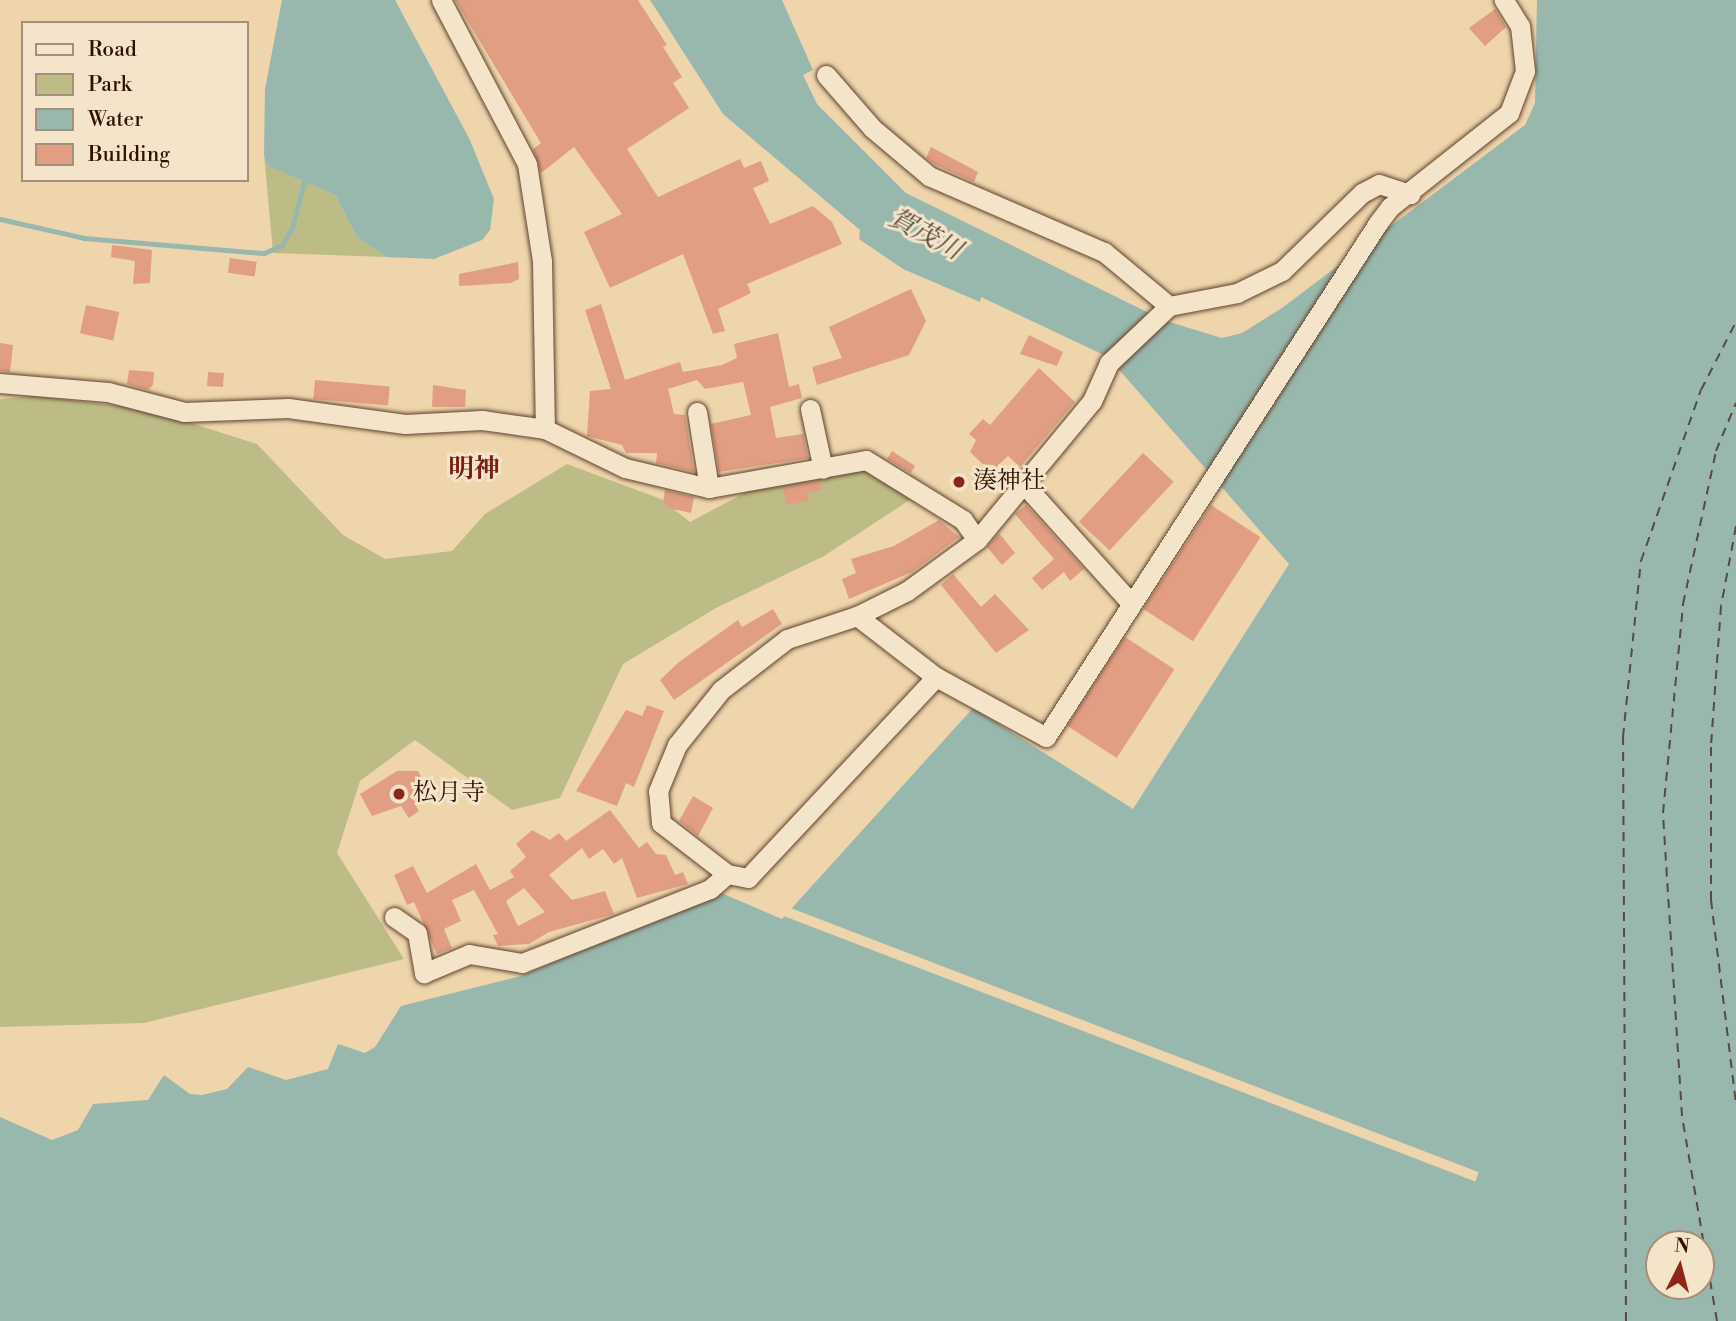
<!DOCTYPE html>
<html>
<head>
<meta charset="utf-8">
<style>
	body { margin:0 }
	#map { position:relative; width:1736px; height:1321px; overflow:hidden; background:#eed5ac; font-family:"Libre Bodoni","Noto Serif JP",serif }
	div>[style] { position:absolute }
	.green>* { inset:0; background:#bebc86 }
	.water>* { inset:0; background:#99b8ad }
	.pier>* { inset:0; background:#eed5ac; transform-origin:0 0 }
	.stream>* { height:5px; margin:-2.5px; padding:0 2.5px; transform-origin:2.5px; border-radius:2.5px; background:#99b8ad }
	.ferry>* { height:2px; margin-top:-1px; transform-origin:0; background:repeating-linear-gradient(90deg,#554b3e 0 9px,transparent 0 16px) }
	.building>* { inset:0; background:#e29e83; transform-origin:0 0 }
	.roads { filter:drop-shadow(0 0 2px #60412d) drop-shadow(0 0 2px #60412d) }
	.minor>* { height:19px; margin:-9.5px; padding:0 9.5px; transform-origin:9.5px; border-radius:9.5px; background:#f4e4c9 }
	.dots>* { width:19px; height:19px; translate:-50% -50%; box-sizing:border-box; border:4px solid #f4e4c9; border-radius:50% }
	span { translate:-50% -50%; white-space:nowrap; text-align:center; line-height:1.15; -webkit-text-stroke:6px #f4e4c9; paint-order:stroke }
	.poi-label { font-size:24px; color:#301003 }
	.left { translate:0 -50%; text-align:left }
	.water-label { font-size:26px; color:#554b3e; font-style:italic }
	.neighbourhood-label { font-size:26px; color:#7a1f14; font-weight:700 }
	.legend { position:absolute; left:21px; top:21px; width:228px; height:161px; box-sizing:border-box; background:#f4e4c9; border:2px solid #a68f7a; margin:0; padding:9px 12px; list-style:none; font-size:21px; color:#301003 }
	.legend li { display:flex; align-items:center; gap:14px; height:35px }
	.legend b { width:35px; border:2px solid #a68f7a }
	.north { position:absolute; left:1645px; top:1230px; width:70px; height:70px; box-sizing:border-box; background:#f4e4c9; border:2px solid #a68f7a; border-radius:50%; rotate:6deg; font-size:19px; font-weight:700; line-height:28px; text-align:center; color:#301003 }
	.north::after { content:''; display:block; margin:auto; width:24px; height:32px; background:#8f2418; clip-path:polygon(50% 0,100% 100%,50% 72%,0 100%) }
</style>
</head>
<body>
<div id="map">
	<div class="green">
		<i style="clip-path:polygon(264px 154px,269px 166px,335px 195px,356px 236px,386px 257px,273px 253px)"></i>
		<i style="clip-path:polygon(34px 396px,147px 409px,257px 444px,343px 535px,385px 559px,452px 551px,485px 514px,567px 464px,661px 499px,690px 522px,752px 489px,863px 465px,922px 492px,824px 556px,716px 608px,623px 664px,560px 798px,512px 810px,415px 740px,360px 781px,337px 853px,404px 959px,144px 1023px,0 1027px,0 399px)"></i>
	</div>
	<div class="water">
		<i style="clip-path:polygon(282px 0,395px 0,469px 138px,494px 199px,490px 230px,482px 240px,434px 259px,386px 257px,356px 236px,335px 195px,268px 166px,264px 154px,265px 89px)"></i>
		<i style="clip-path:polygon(evenodd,650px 0,782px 0,813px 70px,803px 75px,817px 104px,906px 193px,1163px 320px,1222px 338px,1242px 333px,1282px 308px,1525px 125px,1535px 103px,1537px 0,1736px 0,1736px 1321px,0 1321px,0 1117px,52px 1140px,78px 1130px,93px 1104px,148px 1100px,164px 1075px,190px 1094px,202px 1095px,227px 1089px,248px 1067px,286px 1080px,328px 1069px,338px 1044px,365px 1053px,375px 1047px,401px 1006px,521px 976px,719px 892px,782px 919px,973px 708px,1133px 809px,1289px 564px,1108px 357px,981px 297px,980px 302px,903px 269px,859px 239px,860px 230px,723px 114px,650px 0,1659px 1244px,1701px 1244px,1701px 1286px,1659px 1286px,1659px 1244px)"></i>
	</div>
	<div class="pier">
		<i style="left:788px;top:907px;width:740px;height:10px;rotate:21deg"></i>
	</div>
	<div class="stream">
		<i style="left:0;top:219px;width:86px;rotate:12.7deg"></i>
		<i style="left:84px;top:238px;width:181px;rotate:4.8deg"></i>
		<i style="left:264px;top:253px;width:20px;rotate:-24deg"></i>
		<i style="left:282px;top:245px;width:20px;rotate:-60deg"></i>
		<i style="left:292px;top:228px;width:52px;rotate:-75.4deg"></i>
	</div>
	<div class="ferry">
		<i style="left:1736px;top:526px;width:81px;rotate:100.6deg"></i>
		<i style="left:1721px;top:606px;width:141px;rotate:94.1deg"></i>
		<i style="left:1711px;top:747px;width:153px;rotate:90deg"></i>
		<i style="left:1711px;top:900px;width:207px;rotate:83deg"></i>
		<i style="left:1626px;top:1321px;width:584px;rotate:-90.29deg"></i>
		<i style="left:1623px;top:737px;width:177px;rotate:-84.2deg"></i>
		<i style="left:1641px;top:561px;width:181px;rotate:-70.7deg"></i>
		<i style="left:1701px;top:390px;width:76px;rotate:-62.8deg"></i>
		<i style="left:1717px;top:1321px;width:208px;rotate:-99.7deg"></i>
		<i style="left:1682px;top:1116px;width:304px;rotate:-93.6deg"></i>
		<i style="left:1663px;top:813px;width:210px;rotate:-84.5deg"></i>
		<i style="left:1683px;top:604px;width:157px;rotate:-77.8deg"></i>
		<i style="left:1716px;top:451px;width:52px;rotate:-67.4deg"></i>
	</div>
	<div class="building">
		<i style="clip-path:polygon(455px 0,638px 0,667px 45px,663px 47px,682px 77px,673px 83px,689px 108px,627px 149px,658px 197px,740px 159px,744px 168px,761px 161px,769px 181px,753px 188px,770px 224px,813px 206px,832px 222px,842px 244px,747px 284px,751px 293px,718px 309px,725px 331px,713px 334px,683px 254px,610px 288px,584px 232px,622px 214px,574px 147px,541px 173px,533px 149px,541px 143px)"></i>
		<i style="clip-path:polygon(1495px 9px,1506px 27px,1485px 46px,1469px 28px)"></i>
		<i style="clip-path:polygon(931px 147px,978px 172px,974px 182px,936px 165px,926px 158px)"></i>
		<i style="clip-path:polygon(112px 245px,152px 250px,150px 283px,133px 284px,135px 261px,111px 257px)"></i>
		<i style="left:230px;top:258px;width:27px;height:15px;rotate:8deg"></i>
		<i style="clip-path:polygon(518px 262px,519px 279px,511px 283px,459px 286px,459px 274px)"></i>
		<i style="clip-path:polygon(911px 289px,926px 321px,909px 355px,817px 385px,812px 367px,842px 358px,829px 327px)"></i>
		<i style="clip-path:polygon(601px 304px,625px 380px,680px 362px,683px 372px,722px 365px,737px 358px,734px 344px,778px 333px,789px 387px,799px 384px,802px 398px,770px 407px,776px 438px,803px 434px,808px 458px,719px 472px,711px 424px,751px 415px,743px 382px,705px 389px,697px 380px,668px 389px,674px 414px,685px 415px,694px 472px,656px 463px,657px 453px,626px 453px,622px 445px,587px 436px,590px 391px,611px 389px,585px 310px)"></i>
		<i style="left:86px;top:305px;width:34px;height:29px;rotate:12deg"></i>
		<i style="clip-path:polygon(1029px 335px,1063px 352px,1057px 366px,1020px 354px)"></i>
		<i style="clip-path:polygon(0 343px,13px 345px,10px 372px,0 371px)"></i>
		<i style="clip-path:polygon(1039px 368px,1075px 402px,1020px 467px,1008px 456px,991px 472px,970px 452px,976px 440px,969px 434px,983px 419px,990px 425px)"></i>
		<i style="clip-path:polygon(129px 370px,154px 372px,153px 385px,148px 390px,127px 384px)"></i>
		<i style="left:208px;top:372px;width:16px;height:14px;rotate:4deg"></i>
		<i style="left:315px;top:380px;width:75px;height:19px;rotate:5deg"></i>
		<i style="clip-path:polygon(433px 385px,466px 390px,465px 407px,432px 407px)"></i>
		<i style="clip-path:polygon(892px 451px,915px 466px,911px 473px,887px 459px)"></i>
		<i style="left:1143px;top:453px;width:42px;height:94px;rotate:43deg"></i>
		<i style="clip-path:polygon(820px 481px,822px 490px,807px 493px,809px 501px,786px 505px,783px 487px)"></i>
		<i style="clip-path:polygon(665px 490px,694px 497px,691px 513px,668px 508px,663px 502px)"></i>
		<i style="clip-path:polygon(1026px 505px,1084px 569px,1070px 581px,1064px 572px,1042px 590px,1032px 578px,1054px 559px,1015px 514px)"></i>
		<i style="left:1211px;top:505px;width:59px;height:124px;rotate:33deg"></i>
		<i style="clip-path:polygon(939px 520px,959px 537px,912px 572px,849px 599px,842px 579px,856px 573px,851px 559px,894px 546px)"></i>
		<i style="clip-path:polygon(999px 533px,1015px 553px,1002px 565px,987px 547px)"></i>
		<i style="clip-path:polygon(953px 574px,981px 607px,995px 594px,1029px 630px,996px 653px,941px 585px)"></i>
		<i style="clip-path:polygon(773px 609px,782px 624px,674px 700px,660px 680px,679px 662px,738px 620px,742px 627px)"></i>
		<i style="left:1125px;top:637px;width:59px;height:106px;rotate:33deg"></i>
		<i style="clip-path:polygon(647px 705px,664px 711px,634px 787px,626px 783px,617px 806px,576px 791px,626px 710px,642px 716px)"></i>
		<i style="clip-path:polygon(397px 771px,418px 771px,430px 794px,414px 803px,419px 811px,409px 818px,401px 806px,372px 816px,360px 794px)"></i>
		<i style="clip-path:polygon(693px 796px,713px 808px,698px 836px,679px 821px)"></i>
		<i style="clip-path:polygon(evenodd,610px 810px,639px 848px,647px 842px,656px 854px,666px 855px,675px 875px,683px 872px,688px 884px,637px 898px,622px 858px,614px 864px,603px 849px,589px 859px,582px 848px,549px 875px,572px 900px,605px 891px,614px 914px,549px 932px,529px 944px,498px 946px,493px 935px,498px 934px,474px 890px,452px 900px,461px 921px,444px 929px,452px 948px,437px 954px,414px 902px,407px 905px,394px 875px,413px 866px,427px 893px,476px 864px,490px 890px,514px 877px,510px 871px,526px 857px,516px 844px,532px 830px,550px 840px,559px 833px,566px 841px,610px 810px,524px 888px,545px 912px,518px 926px,506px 901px,524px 888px)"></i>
	</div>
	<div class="roads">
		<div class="minor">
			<i style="left:441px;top:0;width:185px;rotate:62.3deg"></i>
			<i style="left:527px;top:164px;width:98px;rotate:81.2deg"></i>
			<i style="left:542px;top:261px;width:168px;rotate:89deg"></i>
			<i style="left:826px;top:75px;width:70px;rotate:49deg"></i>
			<i style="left:872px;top:128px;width:75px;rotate:40.1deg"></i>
			<i style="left:929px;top:176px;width:191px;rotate:23.5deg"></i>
			<i style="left:1104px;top:252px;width:85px;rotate:39.7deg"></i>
			<i style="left:0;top:383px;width:108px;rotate:4.8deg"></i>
			<i style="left:108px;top:392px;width:79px;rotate:14.7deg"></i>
			<i style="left:184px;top:412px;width:104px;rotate:-2.2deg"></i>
			<i style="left:288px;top:408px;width:118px;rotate:7.8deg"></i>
			<i style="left:405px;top:424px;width:77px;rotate:-3deg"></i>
			<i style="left:482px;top:420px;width:64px;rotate:8.1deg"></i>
			<i style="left:545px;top:429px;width:89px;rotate:26deg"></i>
			<i style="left:625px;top:468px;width:86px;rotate:13.4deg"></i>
			<i style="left:709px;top:488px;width:159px;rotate:-10.1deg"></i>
			<i style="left:866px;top:460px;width:114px;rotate:31.7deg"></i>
			<i style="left:963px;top:520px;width:24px;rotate:55deg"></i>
			<i style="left:810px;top:409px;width:61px;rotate:77.8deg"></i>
			<i style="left:697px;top:412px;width:77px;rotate:81deg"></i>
			<i style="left:1021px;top:481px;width:164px;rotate:48deg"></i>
			<i style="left:857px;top:616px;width:100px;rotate:37.7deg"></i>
			<i style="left:936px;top:677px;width:125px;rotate:28.6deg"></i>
			<i style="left:1046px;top:737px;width:612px;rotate:-57.14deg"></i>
			<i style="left:1378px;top:223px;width:20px;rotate:-53deg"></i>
			<i style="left:1390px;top:207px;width:152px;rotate:-38.3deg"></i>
			<i style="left:1509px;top:113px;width:45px;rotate:-69.1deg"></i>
			<i style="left:1525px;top:71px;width:45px;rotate:-96.3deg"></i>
			<i style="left:1520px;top:26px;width:31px;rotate:-122deg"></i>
			<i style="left:936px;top:677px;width:275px;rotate:133.1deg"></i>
			<i style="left:748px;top:878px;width:21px;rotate:-169deg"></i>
			<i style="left:727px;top:874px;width:83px;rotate:-142.3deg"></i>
			<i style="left:661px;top:823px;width:32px;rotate:-95deg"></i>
			<i style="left:658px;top:791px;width:50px;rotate:-67.6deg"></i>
			<i style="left:677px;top:745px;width:70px;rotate:-51.3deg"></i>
			<i style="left:721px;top:690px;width:83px;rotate:-37.7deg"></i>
			<i style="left:787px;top:639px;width:74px;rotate:-18.2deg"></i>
			<i style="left:857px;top:616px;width:56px;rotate:-26.6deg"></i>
			<i style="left:907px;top:591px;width:87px;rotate:-36.1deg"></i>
			<i style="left:977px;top:540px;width:180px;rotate:-50.4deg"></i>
			<i style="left:1092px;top:401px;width:42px;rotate:-65.9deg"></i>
			<i style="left:1109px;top:363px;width:83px;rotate:-43.5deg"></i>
			<i style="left:1169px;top:306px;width:69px;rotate:-10.8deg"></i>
			<i style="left:1237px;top:293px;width:50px;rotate:-26.1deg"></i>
			<i style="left:1282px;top:271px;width:112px;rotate:-44.3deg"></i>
			<i style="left:1362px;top:193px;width:19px;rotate:-28deg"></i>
			<i style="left:1379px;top:184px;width:33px;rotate:18deg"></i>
			<i style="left:394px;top:917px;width:28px;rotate:35deg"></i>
			<i style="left:417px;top:933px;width:41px;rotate:80.1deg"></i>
			<i style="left:424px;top:973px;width:49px;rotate:-22.9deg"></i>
			<i style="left:469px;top:954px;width:54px;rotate:9.6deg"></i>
			<i style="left:522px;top:963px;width:202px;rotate:-21.5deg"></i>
			<i style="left:710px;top:889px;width:23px;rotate:-41deg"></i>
		</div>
	</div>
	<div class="dots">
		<i style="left:959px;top:482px;background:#8f2418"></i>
		<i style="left:399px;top:794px;background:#8f2418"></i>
	</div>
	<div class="poi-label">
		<span class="left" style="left:973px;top:482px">湊神社</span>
		<span class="left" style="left:413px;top:794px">松月寺</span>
	</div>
	<div class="water-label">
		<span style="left:925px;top:235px;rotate:28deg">賀茂川</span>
	</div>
	<div class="neighbourhood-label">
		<span style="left:474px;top:470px">明神</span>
	</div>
	<ul class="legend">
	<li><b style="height:9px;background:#f4e4c9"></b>Road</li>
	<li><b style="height:19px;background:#bebc86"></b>Park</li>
	<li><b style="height:19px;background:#99b8ad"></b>Water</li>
	<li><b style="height:19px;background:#e29e83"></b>Building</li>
	</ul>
	<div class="north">N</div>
</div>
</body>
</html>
